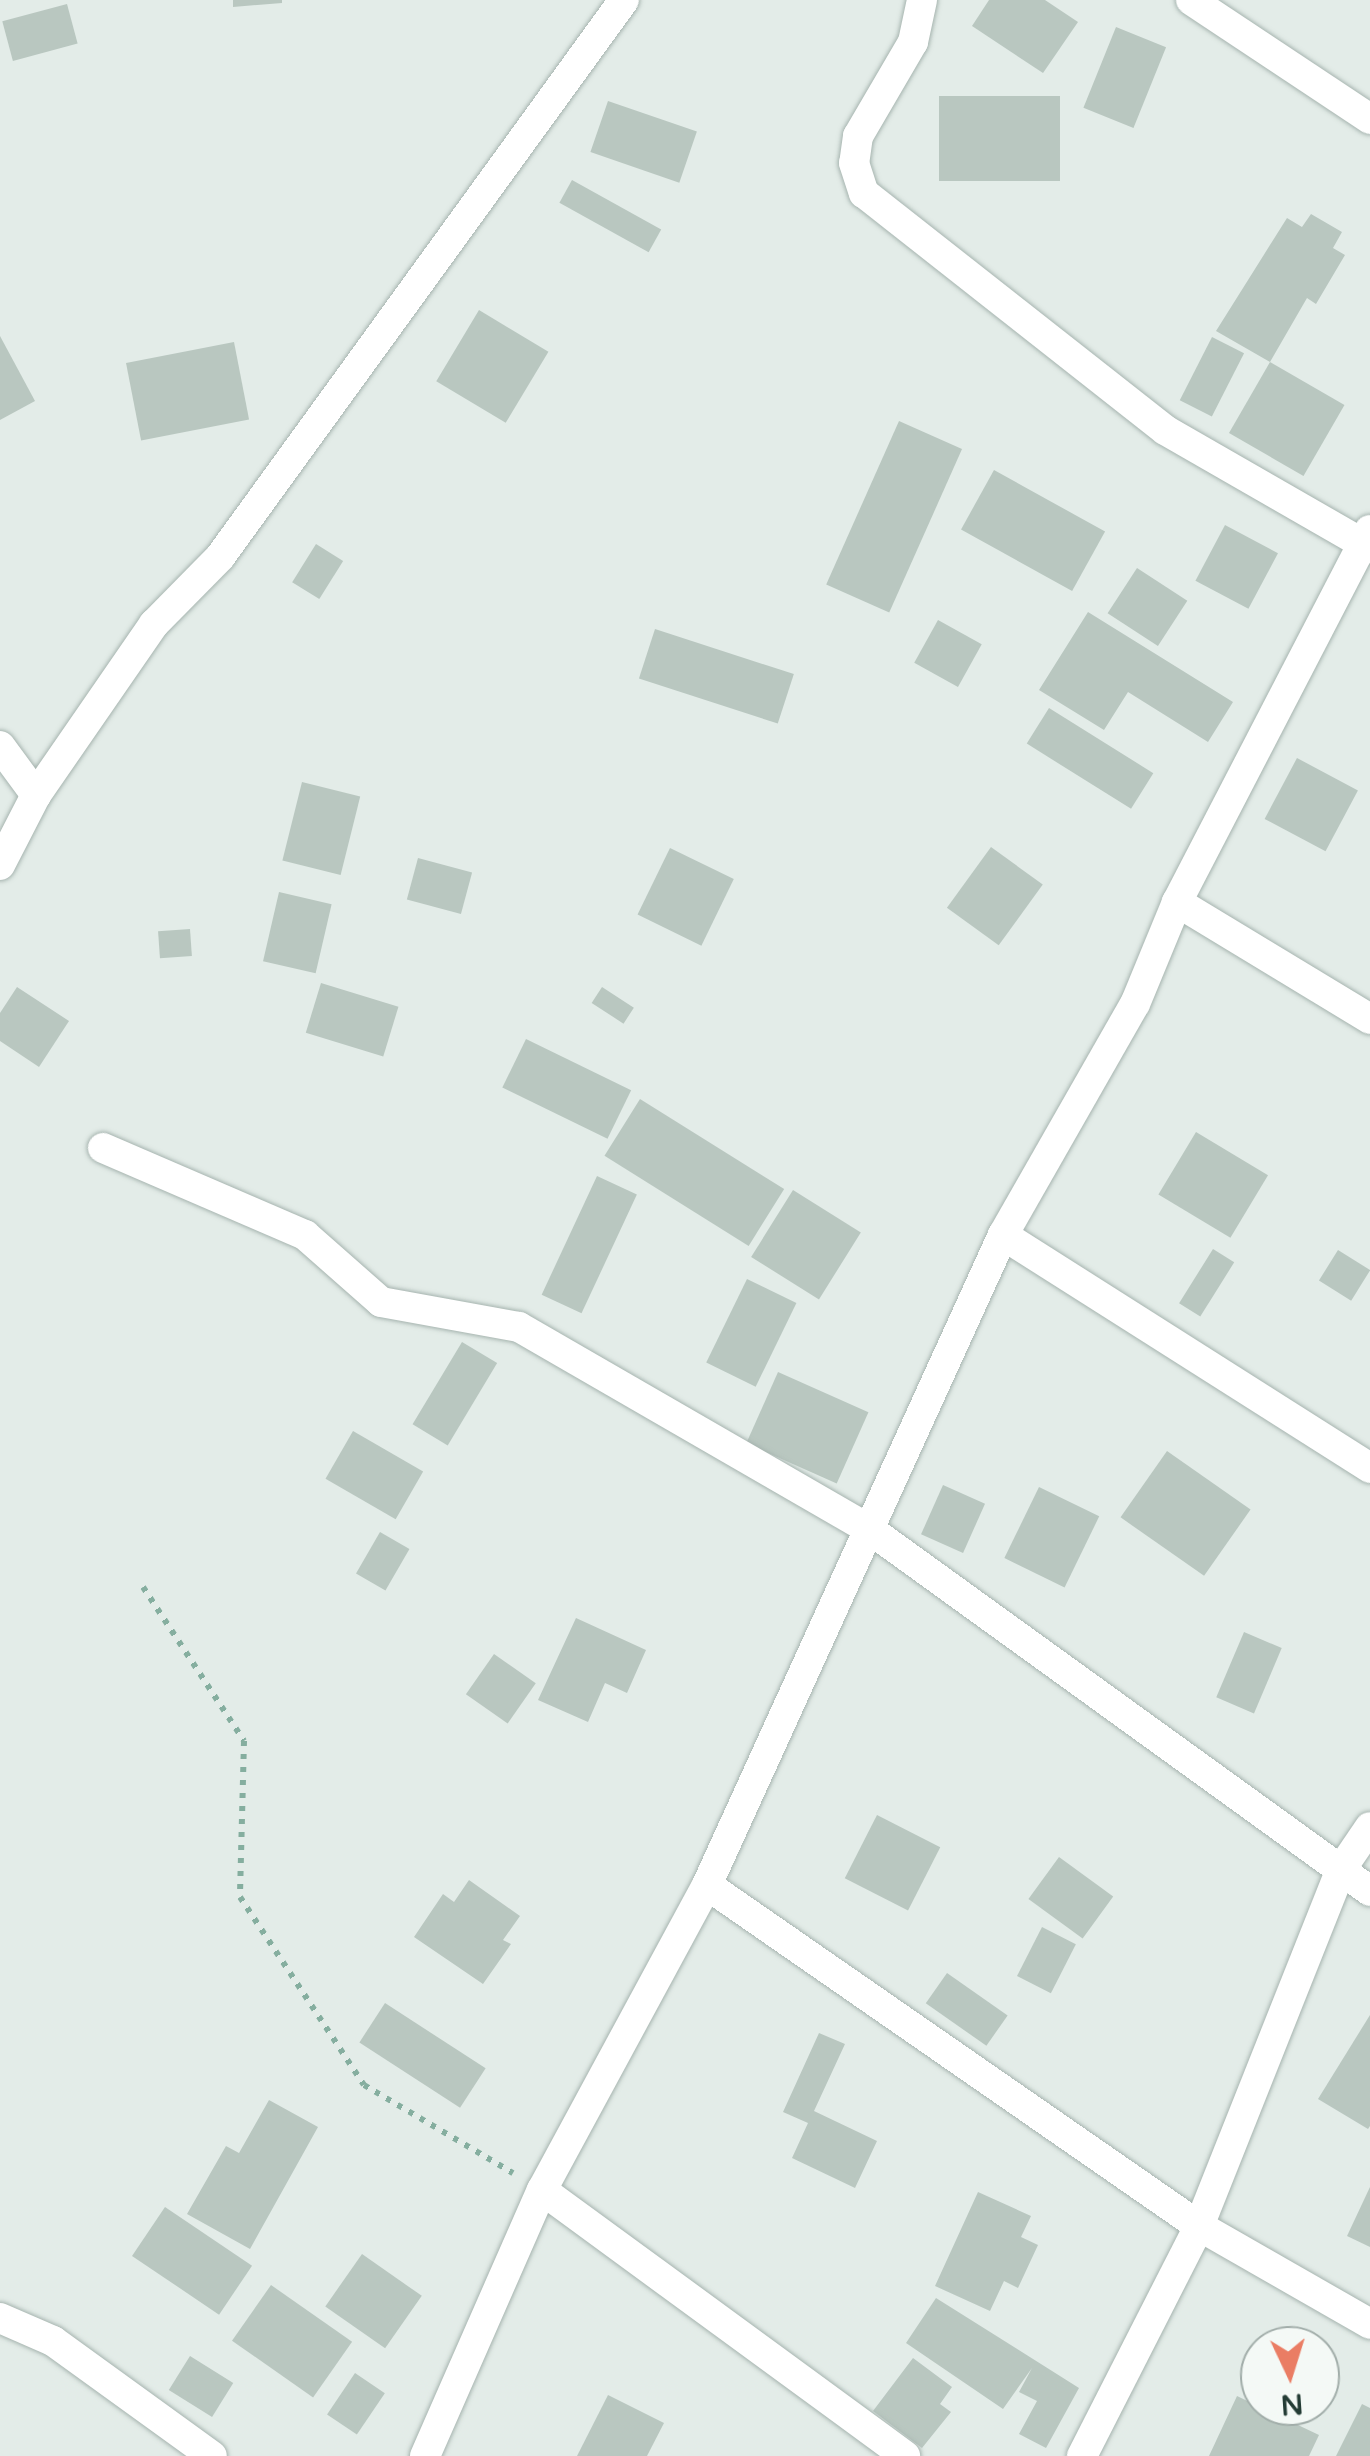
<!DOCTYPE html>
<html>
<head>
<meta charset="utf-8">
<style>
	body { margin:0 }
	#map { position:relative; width:1370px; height:2456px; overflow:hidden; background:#e3ece8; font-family:"Varela Round",sans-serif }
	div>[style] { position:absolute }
	.building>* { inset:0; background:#b9c7c0; transform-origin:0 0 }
	.path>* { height:6px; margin-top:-3px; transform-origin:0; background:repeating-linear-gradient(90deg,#85ae9f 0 5px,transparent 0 13px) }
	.roads { filter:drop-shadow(0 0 2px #a6b4af) drop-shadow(0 0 2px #a6b4af) }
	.street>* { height:30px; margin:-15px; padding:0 15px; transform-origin:15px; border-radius:15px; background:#fff }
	span { translate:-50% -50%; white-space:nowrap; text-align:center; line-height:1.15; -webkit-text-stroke:10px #f4f9f6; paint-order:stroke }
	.north { position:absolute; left:1240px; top:2326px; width:100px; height:100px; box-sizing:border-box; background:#f4f9f6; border:2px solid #a1ada9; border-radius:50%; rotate:176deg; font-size:28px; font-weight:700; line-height:40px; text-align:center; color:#243c35 }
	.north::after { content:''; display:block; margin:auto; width:35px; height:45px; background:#ea7d64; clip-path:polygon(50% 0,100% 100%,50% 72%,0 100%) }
</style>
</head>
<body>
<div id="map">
	<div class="building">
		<i style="clip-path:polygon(233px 0,282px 0,282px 3px,233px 7px)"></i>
		<i style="clip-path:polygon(989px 0,1045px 0,1078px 22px,1043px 73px,972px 26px)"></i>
		<i style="left:67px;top:4px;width:41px;height:67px;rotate:75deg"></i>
		<i style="left:1116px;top:27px;width:54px;height:87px;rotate:22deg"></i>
		<i style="left:939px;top:96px;width:121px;height:85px"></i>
		<i style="left:608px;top:101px;width:94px;height:54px;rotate:19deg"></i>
		<i style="left:572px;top:180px;width:102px;height:26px;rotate:29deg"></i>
		<i style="clip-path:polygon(1311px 214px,1342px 232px,1333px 248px,1345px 255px,1316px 304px,1307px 298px,1270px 362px,1216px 331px,1287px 218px,1302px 227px)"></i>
		<i style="left:479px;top:310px;width:81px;height:83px;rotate:31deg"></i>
		<i style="clip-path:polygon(0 336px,35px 401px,0 420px)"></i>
		<i style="left:1212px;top:337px;width:36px;height:71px;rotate:27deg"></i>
		<i style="left:234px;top:342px;width:79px;height:110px;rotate:79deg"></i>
		<i style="left:1270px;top:362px;width:86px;height:82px;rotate:30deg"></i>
		<i style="left:899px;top:421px;width:69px;height:179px;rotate:24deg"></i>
		<i style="left:994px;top:470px;width:127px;height:68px;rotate:29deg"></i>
		<i style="left:1225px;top:525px;width:60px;height:63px;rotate:28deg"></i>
		<i style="left:316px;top:544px;width:32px;height:45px;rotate:32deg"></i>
		<i style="left:1137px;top:568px;width:60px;height:54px;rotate:33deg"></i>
		<i style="clip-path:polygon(1088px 612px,1233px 702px,1208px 742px,1128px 692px,1104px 730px,1039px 690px)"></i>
		<i style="left:938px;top:620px;width:50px;height:49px;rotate:29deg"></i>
		<i style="left:655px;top:629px;width:146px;height:52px;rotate:18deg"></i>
		<i style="left:1049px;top:708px;width:123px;height:42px;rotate:32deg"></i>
		<i style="left:1297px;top:758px;width:69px;height:69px;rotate:28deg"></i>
		<i style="left:302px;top:782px;width:60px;height:81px;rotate:14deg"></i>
		<i style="left:991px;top:847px;width:64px;height:75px;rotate:36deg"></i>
		<i style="left:670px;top:848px;width:71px;height:74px;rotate:26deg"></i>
		<i style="left:418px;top:858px;width:56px;height:43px;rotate:15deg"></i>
		<i style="left:279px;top:892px;width:54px;height:71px;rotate:13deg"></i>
		<i style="left:190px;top:929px;width:27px;height:32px;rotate:86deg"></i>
		<i style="left:321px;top:983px;width:81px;height:52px;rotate:17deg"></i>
		<i style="clip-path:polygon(17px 987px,69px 1021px,39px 1067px,0 1041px,0 1013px)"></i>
		<i style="left:602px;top:987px;width:38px;height:19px;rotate:33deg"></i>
		<i style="left:526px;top:1039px;width:117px;height:54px;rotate:26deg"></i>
		<i style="left:640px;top:1099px;width:170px;height:67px;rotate:32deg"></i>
		<i style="left:1196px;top:1132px;width:84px;height:73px;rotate:31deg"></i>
		<i style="left:597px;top:1176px;width:44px;height:131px;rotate:25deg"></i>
		<i style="left:793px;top:1190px;width:80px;height:79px;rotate:32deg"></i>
		<i style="left:1213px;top:1249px;width:25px;height:64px;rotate:32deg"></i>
		<i style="left:1338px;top:1250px;width:38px;height:36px;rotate:32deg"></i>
		<i style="left:747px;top:1279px;width:55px;height:93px;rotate:26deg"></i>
		<i style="left:462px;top:1342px;width:41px;height:96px;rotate:31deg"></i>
		<i style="left:778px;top:1372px;width:99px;height:78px;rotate:24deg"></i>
		<i style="left:353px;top:1431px;width:81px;height:55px;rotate:30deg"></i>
		<i style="left:1167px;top:1451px;width:102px;height:81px;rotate:35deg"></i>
		<i style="left:943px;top:1485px;width:46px;height:54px;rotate:24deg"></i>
		<i style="left:1039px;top:1487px;width:67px;height:79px;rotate:26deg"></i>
		<i style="left:380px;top:1532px;width:34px;height:48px;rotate:30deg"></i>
		<i style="clip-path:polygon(576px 1618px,646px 1650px,627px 1693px,605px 1683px,588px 1722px,538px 1700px)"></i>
		<i style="left:1244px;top:1632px;width:41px;height:71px;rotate:23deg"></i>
		<i style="left:494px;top:1654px;width:51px;height:49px;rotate:35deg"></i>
		<i style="left:877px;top:1815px;width:71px;height:71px;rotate:27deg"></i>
		<i style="left:1059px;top:1857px;width:67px;height:52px;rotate:36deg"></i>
		<i style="clip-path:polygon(469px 1880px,520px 1916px,503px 1940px,511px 1944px,483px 1984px,414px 1937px,443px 1894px,454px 1902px)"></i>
		<i style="left:1042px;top:1927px;width:38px;height:55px;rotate:27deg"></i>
		<i style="left:947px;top:1973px;width:74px;height:37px;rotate:35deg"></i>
		<i style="left:385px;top:2003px;width:120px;height:47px;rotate:33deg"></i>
		<i style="clip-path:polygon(1370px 2015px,1370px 2126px,1368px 2129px,1318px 2099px)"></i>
		<i style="clip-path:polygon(819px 2033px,845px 2044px,814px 2111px,877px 2141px,855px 2188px,792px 2158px,808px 2123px,783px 2112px)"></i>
		<i style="clip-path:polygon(269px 2100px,318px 2127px,250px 2249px,187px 2214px,226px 2146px,239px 2153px)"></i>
		<i style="clip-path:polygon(1370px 2187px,1370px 2247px,1347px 2236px)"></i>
		<i style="clip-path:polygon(978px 2192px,1031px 2216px,1021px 2237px,1038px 2245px,1018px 2288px,1004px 2281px,990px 2311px,935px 2286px)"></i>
		<i style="left:165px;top:2207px;width:105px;height:59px;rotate:34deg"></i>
		<i style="left:362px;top:2254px;width:73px;height:64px;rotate:35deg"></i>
		<i style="left:271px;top:2285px;width:99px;height:68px;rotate:35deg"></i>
		<i style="clip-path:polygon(936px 2298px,1079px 2388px,1046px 2448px,1019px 2434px,1037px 2401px,1019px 2392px,1032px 2368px,1003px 2409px,906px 2343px)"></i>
		<i style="left:190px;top:2356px;width:51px;height:40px;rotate:32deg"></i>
		<i style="clip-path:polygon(913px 2358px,952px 2387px,940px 2404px,951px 2412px,922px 2448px,873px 2411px)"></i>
		<i style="left:355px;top:2373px;width:36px;height:50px;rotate:34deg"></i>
		<i style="clip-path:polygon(608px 2395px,664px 2423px,647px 2456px,577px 2456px)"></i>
		<i style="clip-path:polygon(1237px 2396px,1319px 2435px,1309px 2456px,1209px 2456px)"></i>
		<i style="clip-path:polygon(1362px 2404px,1370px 2408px,1370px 2456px,1336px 2456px)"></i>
	</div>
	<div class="path">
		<i style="left:143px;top:1587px;width:184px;rotate:56.7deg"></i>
		<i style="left:244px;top:1741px;width:156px;rotate:91.5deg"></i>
		<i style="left:240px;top:1897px;width:225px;rotate:56.6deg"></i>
		<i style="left:364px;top:2085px;width:173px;rotate:30.6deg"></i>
	</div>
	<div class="roads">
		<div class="street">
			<i style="left:922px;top:0;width:43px;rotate:102.1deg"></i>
			<i style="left:913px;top:42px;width:109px;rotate:120.3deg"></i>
			<i style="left:858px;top:136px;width:27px;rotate:98deg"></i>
			<i style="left:854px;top:163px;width:32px;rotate:72deg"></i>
			<i style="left:864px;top:193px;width:383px;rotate:38.2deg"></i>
			<i style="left:1165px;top:430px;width:237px;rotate:29.9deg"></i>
			<i style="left:1191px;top:0;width:215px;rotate:33.6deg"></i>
			<i style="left:0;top:746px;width:61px;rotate:53.7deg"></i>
			<i style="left:0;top:865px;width:79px;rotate:-62.8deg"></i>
			<i style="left:36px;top:795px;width:208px;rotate:-55.4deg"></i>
			<i style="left:154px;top:624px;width:94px;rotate:-45.4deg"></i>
			<i style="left:220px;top:557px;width:688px;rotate:-54.05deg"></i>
			<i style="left:1177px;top:902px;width:226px;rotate:31.2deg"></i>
			<i style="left:103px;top:1148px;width:220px;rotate:23.3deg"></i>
			<i style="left:305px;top:1235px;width:101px;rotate:41.4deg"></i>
			<i style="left:381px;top:1302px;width:140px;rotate:10.3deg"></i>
			<i style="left:519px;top:1327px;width:404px;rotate:30deg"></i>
			<i style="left:869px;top:1529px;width:618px;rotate:35.85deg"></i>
			<i style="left:1003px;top:1235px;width:435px;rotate:32.4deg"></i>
			<i style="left:707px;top:1885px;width:599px;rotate:34.73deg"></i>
			<i style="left:1199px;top:2226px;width:197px;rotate:29.8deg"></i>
			<i style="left:542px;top:2190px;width:450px;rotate:36.2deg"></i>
			<i style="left:0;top:2318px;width:58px;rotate:23.5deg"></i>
			<i style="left:53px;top:2341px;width:196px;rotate:35.9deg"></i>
			<i style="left:425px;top:2456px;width:291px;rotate:-66.3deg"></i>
			<i style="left:542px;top:2190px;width:347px;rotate:-61.6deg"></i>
			<i style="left:707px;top:1885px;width:714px;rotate:-65.52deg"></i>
			<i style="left:1003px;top:1235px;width:266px;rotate:-60.3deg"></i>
			<i style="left:1135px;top:1004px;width:110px;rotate:-67.6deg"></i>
			<i style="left:1177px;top:902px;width:419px;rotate:-62.6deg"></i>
			<i style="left:1082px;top:2456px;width:258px;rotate:-63deg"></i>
			<i style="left:1199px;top:2226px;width:382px;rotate:-68.3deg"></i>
			<i style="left:1340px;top:1871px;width:53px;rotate:-55.7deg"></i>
		</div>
	</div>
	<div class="north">N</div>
</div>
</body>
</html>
